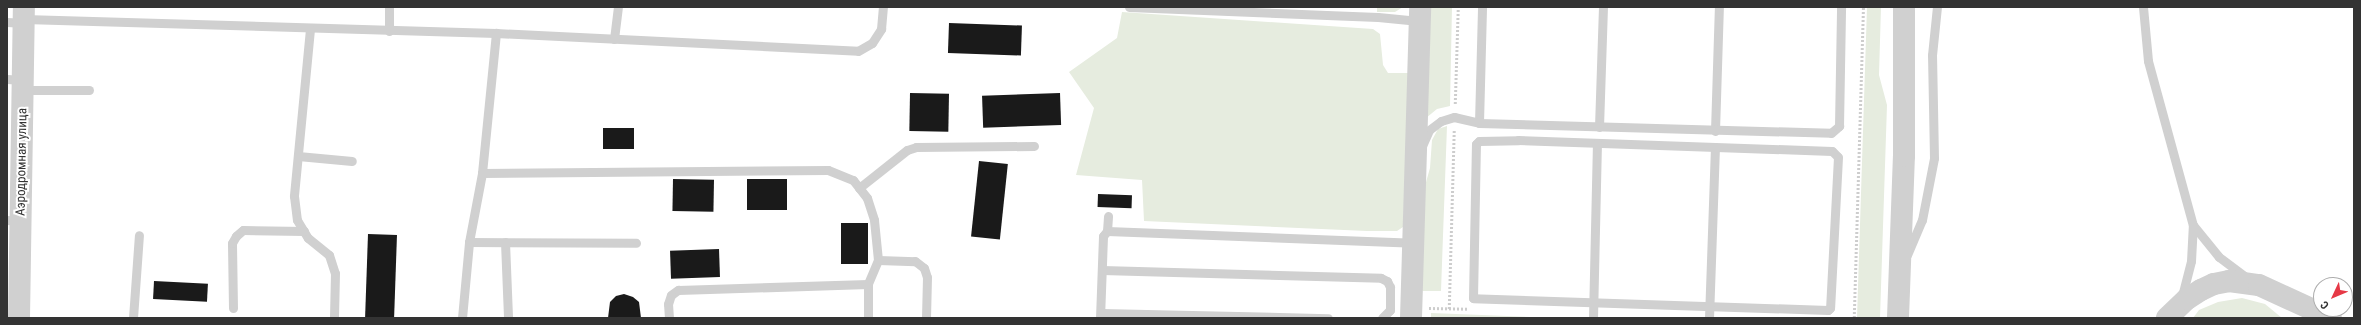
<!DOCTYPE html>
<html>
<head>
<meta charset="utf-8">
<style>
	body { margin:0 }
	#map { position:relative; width:2361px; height:325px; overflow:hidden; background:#fff; font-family:"Roboto Condensed",sans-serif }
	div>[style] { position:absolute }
	.green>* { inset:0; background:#e6ecdf }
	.building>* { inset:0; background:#1a1a1a; transform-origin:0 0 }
	.path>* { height:2.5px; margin-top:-1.25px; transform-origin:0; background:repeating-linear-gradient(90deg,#cdcdcd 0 2px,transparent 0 4px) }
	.service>* { height:9px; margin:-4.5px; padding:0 4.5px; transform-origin:4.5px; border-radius:4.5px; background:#d0d0d0 }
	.tertiary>* { height:22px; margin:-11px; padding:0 11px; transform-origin:11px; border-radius:11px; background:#d0d0d0 }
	span { translate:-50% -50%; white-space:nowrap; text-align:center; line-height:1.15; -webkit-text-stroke:4px #fff; paint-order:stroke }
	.street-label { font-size:13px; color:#333 }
	.frame { position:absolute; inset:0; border:8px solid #333; pointer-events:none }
	.north { position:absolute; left:2313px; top:277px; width:40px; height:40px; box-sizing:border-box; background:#fff; border:1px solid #adadad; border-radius:50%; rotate:226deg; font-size:11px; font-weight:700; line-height:16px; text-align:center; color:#333 }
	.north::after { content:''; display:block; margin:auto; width:14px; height:18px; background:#e63946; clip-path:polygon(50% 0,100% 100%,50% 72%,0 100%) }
</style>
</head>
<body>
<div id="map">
	<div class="green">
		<i style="clip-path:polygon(1377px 7px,1403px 7px,1395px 12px,1377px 12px)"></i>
		<i style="clip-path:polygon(1430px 7px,1452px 7px,1450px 106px,1437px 109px,1426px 118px)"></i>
		<i style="clip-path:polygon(1867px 7px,1881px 7px,1879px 75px,1887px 105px,1880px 318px,1857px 318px)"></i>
		<i style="clip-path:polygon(1122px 12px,1373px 29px,1380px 34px,1383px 65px,1388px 73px,1410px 73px,1403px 227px,1397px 231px,1367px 231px,1144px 221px,1142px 180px,1076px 175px,1094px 108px,1069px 72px,1117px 38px)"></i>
		<i style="clip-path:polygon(1447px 126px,1441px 291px,1418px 291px,1421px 200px,1430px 168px,1432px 140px,1438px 129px)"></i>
		<i style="clip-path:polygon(2242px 298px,2265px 304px,2282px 318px,2193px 318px,2199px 310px,2218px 302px)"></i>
		<i style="clip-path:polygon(1431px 313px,1556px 318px,1431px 318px)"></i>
	</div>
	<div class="building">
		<i style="left:949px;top:23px;width:73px;height:30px;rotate:2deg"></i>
		<i style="left:910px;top:93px;width:39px;height:38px;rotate:1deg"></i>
		<i style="left:1060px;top:93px;width:32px;height:78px;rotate:88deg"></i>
		<i style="left:603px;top:128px;width:31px;height:21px"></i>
		<i style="left:979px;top:161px;width:29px;height:76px;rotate:6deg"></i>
		<i style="left:673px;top:179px;width:41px;height:32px;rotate:1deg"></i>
		<i style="left:747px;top:179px;width:40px;height:31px"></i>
		<i style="left:1098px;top:194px;width:34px;height:13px;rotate:2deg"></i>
		<i style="left:841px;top:223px;width:27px;height:41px"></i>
		<i style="left:368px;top:234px;width:29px;height:84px;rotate:2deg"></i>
		<i style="left:719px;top:249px;width:28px;height:49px;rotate:88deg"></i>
		<i style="left:154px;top:281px;width:54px;height:18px;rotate:3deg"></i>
		<i style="clip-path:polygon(624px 294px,633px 297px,639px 302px,641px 318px,608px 318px,610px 302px,616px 296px)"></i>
	</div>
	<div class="path">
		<i style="left:1455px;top:104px;width:97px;rotate:-88.2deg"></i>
		<i style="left:1429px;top:308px;width:39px;rotate:1deg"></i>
		<i style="left:1449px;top:309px;width:180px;rotate:-88.4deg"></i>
		<i style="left:1854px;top:318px;width:311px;rotate:-88.3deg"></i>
	</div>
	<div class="service">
		<i style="left:1129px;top:7px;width:249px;rotate:2.3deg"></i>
		<i style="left:1378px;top:17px;width:41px;rotate:5.6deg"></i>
		<i style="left:2143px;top:7px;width:54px;rotate:84.7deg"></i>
		<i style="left:2148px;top:61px;width:170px;rotate:74.7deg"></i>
		<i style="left:24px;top:19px;width:472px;rotate:1.7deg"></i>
		<i style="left:496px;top:33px;width:362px;rotate:2.8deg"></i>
		<i style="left:858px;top:51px;width:16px;rotate:-30deg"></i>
		<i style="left:872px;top:43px;width:17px;rotate:-57deg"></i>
		<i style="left:881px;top:29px;width:22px;rotate:-85deg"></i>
		<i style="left:7px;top:22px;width:18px;rotate:3deg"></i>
		<i style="left:310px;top:29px;width:168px;rotate:95.5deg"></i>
		<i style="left:294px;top:196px;width:24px;rotate:83deg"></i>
		<i style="left:297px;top:220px;width:21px;rotate:59deg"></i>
		<i style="left:308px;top:238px;width:27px;rotate:39deg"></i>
		<i style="left:329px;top:255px;width:19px;rotate:72deg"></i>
		<i style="left:335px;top:273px;width:45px;rotate:91.3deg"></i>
		<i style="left:389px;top:31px;width:24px;rotate:-90deg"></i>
		<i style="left:614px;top:39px;width:32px;rotate:-83deg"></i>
		<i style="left:7px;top:79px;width:17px;rotate:3deg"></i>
		<i style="left:24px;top:90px;width:65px"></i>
		<i style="left:1479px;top:123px;width:116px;rotate:-88.5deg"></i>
		<i style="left:1599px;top:127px;width:120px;rotate:-88.1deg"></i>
		<i style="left:1715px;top:131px;width:124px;rotate:-88.2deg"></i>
		<i style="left:1518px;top:140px;width:314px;rotate:2deg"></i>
		<i style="left:1832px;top:151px;width:8px;rotate:45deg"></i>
		<i style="left:1838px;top:157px;width:151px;rotate:93deg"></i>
		<i style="left:1830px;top:308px;width:3px;rotate:135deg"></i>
		<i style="left:1828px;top:310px;width:355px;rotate:-178.1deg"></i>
		<i style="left:1473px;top:298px;width:154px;rotate:-88.9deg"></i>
		<i style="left:1476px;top:144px;width:4px;rotate:-45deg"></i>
		<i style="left:1479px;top:141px;width:39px;rotate:-1deg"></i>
		<i style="left:1422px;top:146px;width:17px;rotate:-66deg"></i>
		<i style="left:1429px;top:130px;width:15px;rotate:-37deg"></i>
		<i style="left:1441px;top:121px;width:14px;rotate:-17deg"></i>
		<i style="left:1454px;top:117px;width:26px;rotate:13deg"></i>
		<i style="left:1479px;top:123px;width:352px;rotate:1.6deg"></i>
		<i style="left:1831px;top:133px;width:11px;rotate:-41deg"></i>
		<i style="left:1839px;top:126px;width:119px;rotate:-89deg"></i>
		<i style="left:298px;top:156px;width:54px;rotate:5.3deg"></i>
		<i style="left:482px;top:173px;width:346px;rotate:-0.5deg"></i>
		<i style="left:828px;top:170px;width:27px;rotate:22deg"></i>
		<i style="left:853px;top:180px;width:23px;rotate:52deg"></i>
		<i style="left:867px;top:198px;width:23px;rotate:72deg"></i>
		<i style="left:874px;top:220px;width:40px;rotate:84.3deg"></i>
		<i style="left:878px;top:260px;width:26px;rotate:113deg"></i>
		<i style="left:868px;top:284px;width:34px;rotate:90deg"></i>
		<i style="left:859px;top:188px;width:61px;rotate:-38.4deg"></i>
		<i style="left:907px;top:150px;width:9px;rotate:-18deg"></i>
		<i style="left:916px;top:147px;width:118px;rotate:-0.5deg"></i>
		<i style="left:7px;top:220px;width:14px;rotate:4deg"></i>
		<i style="left:1107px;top:231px;width:15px;rotate:-86deg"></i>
		<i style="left:469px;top:242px;width:167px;rotate:0.3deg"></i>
		<i style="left:505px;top:242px;width:76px;rotate:87.7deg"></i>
		<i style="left:1907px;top:255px;width:38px;rotate:-67deg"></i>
		<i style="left:1922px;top:220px;width:63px;rotate:-79deg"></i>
		<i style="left:1934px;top:158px;width:103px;rotate:-91.1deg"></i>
		<i style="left:1932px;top:55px;width:48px;rotate:-84.1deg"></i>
		<i style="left:878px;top:260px;width:37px;rotate:2deg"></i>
		<i style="left:915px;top:261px;width:11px;rotate:38deg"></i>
		<i style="left:924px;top:268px;width:9px;rotate:72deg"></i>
		<i style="left:927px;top:277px;width:41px;rotate:91.4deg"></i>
		<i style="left:1102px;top:270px;width:279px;rotate:1.6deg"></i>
		<i style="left:1381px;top:278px;width:7px;rotate:27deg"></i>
		<i style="left:1387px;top:281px;width:7px;rotate:63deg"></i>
		<i style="left:1390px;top:287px;width:23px;rotate:90deg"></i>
		<i style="left:1390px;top:310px;width:11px;rotate:135deg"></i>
		<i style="left:2181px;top:300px;width:40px;rotate:-75.6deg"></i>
		<i style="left:2191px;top:261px;width:36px;rotate:-87deg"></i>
		<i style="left:2193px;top:225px;width:41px;rotate:50.9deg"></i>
		<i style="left:2219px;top:257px;width:34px;rotate:37deg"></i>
		<i style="left:233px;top:308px;width:65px;rotate:-90.9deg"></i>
		<i style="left:232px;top:243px;width:8px;rotate:-60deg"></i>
		<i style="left:236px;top:236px;width:9px;rotate:-41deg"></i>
		<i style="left:243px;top:230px;width:61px;rotate:0.9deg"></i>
		<i style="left:1101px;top:313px;width:227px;rotate:1.3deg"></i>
		<i style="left:133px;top:318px;width:83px;rotate:-85.9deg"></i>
		<i style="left:462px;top:318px;width:76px;rotate:-84.7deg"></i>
		<i style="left:469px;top:242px;width:70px;rotate:-79.3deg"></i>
		<i style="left:482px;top:173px;width:141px;rotate:-84.3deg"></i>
		<i style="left:669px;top:318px;width:14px;rotate:-94deg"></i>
		<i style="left:668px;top:304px;width:9px;rotate:-72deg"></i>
		<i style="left:671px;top:295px;width:9px;rotate:-36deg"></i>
		<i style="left:678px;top:290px;width:190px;rotate:-1.8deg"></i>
		<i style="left:1100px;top:318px;width:82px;rotate:-87.9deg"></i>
		<i style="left:1103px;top:236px;width:6px;rotate:-51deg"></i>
		<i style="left:1107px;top:231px;width:306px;rotate:2.2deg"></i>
		<i style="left:1593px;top:318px;width:175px;rotate:-88.7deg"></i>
		<i style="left:1709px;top:318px;width:171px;rotate:-88deg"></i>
	</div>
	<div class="tertiary">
		<i style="left:19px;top:318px;width:311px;rotate:-89.1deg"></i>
		<i style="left:1411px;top:318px;width:311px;rotate:-88.3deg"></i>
		<i style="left:1898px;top:318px;width:162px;rotate:-87.9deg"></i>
		<i style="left:1904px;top:156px;width:149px;rotate:-90deg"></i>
		<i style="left:2167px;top:318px;width:28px;rotate:-44deg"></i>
		<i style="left:2187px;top:299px;width:17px;rotate:-33deg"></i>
		<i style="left:2201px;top:290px;width:14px;rotate:-25deg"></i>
		<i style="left:2214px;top:284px;width:15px;rotate:-11deg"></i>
		<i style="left:2229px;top:281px;width:30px;rotate:8deg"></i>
		<i style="left:2259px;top:285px;width:79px;rotate:24.6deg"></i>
	</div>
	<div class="street-label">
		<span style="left:22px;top:162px;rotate:-89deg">Аэродромная улица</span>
	</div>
	<div class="frame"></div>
	<div class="north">С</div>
</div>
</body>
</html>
